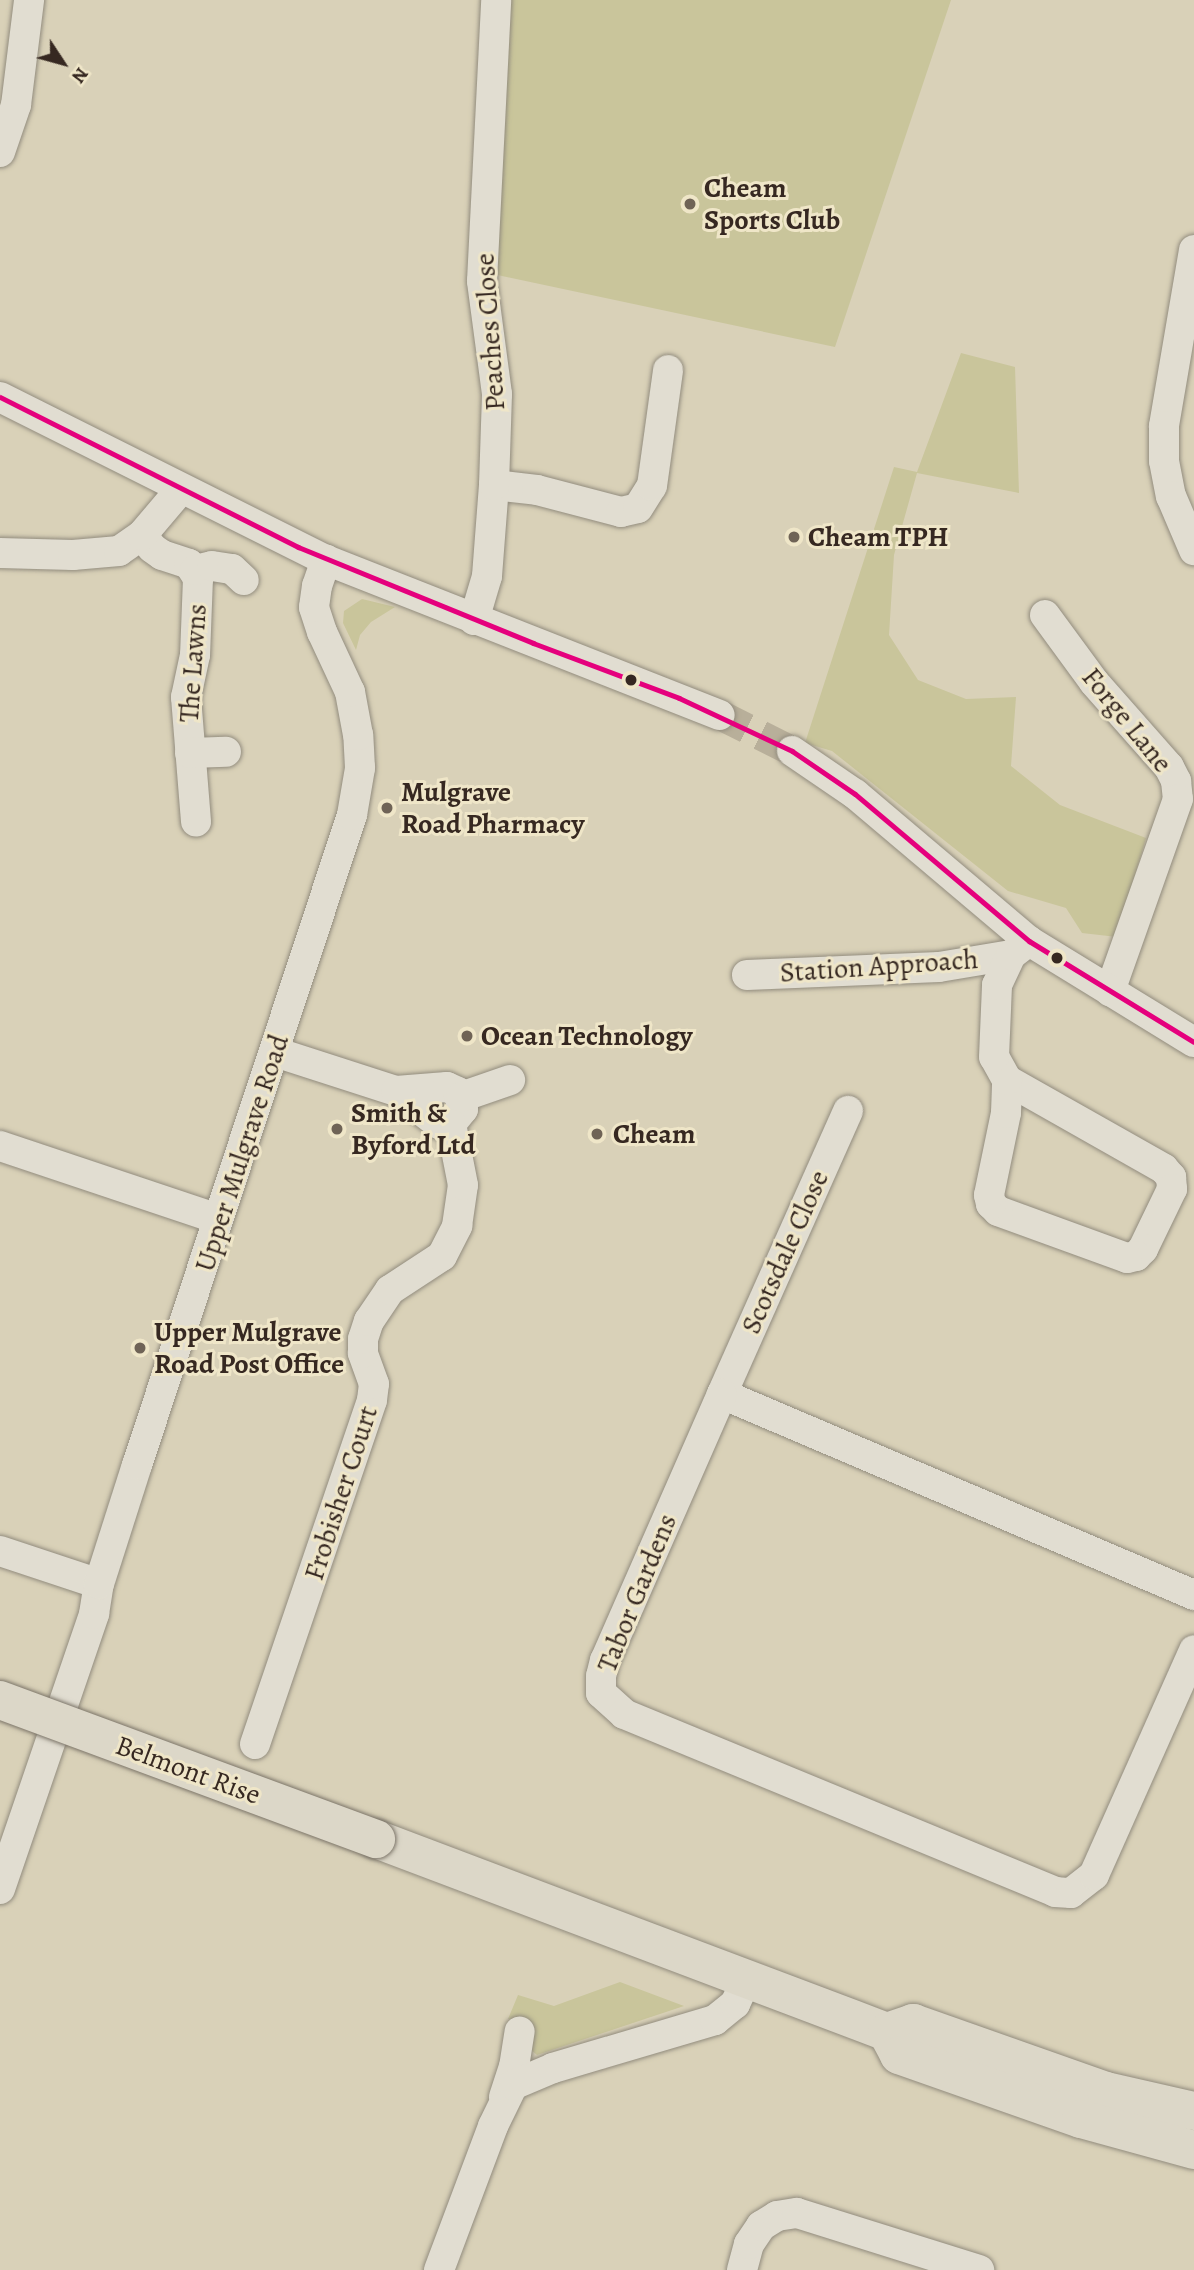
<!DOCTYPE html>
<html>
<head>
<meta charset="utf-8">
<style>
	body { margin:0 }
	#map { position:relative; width:1194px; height:2270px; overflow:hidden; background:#d9d1b8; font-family:Alegreya,serif }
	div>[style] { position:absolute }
	.green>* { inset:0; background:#c9c59b }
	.minor-tunnel>* { height:30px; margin-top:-15px; transform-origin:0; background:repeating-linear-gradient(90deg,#b8af9a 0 30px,transparent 0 45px) }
	.roads { filter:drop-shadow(0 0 2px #928c7e) drop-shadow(0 0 2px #928c7e) }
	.minor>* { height:30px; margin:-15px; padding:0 15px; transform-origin:15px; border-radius:15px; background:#e1ddd1 }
	.highway>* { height:38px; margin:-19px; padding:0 19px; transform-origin:19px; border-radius:19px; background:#dcd7c8 }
	.bridges { filter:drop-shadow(0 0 2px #7c7569) drop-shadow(0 0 2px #7c7569) }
	.highway-bridge>* { height:38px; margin:-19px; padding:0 19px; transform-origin:19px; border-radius:19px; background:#dcd7c8 }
	.bus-1>* { height:5px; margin:-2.5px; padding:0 2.5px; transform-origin:2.5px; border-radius:2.5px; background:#e5007d }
	.dots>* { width:19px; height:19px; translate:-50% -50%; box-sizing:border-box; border:4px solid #efe6c8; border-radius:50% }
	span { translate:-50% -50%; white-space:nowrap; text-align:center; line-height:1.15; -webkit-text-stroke:6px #efe6c8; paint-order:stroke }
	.poi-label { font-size:28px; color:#362821; font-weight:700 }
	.left { translate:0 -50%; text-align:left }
	.street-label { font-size:28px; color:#362821 }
	.north { position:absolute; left:28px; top:28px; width:70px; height:70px; -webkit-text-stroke:5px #efe6c8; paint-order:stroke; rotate:126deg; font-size:19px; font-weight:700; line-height:28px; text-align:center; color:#362821 }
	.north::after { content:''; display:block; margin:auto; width:24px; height:32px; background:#362821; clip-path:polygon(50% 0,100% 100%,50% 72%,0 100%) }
</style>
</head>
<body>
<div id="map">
	<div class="green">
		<i style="clip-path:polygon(508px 0,951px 0,835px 347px,493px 274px)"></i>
		<i style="clip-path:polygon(961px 353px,1015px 367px,1019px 493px,917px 473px,894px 555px,889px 635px,918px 680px,966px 699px,1016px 697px,1011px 766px,1060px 805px,1146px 838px,1117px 937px,1082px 933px,1066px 908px,1008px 891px,832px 751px,805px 743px,894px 467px,917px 472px)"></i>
		<i style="clip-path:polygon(362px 599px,395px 607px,371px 622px,360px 635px,356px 650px,343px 623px,344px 611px)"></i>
		<i style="clip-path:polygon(620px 1982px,684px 2006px,537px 2055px,531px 2050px,533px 2026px,508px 2019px,518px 1995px,554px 2006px)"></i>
	</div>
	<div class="minor-tunnel">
		<i style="left:720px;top:715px;width:80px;rotate:26.6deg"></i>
	</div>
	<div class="roads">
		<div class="minor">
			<i style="left:0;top:152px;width:50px;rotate:-71.2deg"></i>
			<i style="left:16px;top:105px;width:106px;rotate:-82.9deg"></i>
			<i style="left:1194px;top:250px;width:179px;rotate:99.7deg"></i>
			<i style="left:1164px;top:426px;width:35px;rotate:90deg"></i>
			<i style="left:1164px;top:461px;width:36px;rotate:79deg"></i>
			<i style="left:1171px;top:496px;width:59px;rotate:66.9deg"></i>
			<i style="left:0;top:397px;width:364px;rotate:26.6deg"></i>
			<i style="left:326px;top:560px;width:423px;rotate:21.5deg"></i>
			<i style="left:494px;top:485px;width:43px;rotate:6.6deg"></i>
			<i style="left:537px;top:490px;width:87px;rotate:14.7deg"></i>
			<i style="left:621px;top:512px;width:17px;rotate:-13deg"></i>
			<i style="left:638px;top:508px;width:26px;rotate:-58deg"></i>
			<i style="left:652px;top:486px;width:117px;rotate:-82.1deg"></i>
			<i style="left:142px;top:535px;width:16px;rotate:52deg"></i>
			<i style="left:152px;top:548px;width:12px;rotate:35deg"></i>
			<i style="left:162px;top:555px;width:28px;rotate:18deg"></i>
			<i style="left:189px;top:564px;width:17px;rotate:57deg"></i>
			<i style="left:198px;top:578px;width:77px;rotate:92.2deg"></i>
			<i style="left:195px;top:655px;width:43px;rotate:102.1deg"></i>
			<i style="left:186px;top:697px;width:125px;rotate:85.4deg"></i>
			<i style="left:0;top:553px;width:73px;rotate:1.6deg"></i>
			<i style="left:73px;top:555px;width:46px;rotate:-5deg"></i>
			<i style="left:119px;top:551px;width:28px;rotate:-35deg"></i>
			<i style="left:142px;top:535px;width:60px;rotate:-49.7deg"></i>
			<i style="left:195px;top:570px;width:17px;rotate:-13deg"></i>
			<i style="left:212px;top:566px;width:20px;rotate:9deg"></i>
			<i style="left:232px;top:569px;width:16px;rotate:43deg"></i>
			<i style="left:1045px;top:615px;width:83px;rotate:53.8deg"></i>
			<i style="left:1094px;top:682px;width:113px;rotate:48.6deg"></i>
			<i style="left:1169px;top:767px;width:16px;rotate:63deg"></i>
			<i style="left:1176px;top:781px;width:18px;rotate:84deg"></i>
			<i style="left:1178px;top:799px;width:204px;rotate:109.5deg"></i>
			<i style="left:474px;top:620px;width:46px;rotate:-73.5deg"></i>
			<i style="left:487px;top:576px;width:91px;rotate:-85.6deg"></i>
			<i style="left:494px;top:485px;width:91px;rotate:-88.1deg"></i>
			<i style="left:497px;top:394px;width:114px;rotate:-97.6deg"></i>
			<i style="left:482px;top:281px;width:281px;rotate:-87.1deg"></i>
			<i style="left:792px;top:751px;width:76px;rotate:34.3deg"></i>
			<i style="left:855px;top:794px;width:228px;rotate:40.2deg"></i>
			<i style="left:1029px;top:941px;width:193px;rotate:31.5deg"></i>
			<i style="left:190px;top:753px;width:36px;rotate:-2deg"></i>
			<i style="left:747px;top:975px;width:192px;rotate:-2.4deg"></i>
			<i style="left:939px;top:967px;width:73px;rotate:-9.5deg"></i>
			<i style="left:275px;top:1052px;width:127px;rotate:17.9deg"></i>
			<i style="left:396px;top:1091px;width:51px;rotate:-4.5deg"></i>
			<i style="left:447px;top:1087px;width:12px;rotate:24deg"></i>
			<i style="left:458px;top:1092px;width:18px;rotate:74deg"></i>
			<i style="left:463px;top:1109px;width:19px;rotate:129deg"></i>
			<i style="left:451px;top:1124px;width:12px;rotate:180deg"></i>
			<i style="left:439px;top:1124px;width:54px;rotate:-142.5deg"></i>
			<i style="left:1007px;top:1080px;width:180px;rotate:29.5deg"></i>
			<i style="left:1164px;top:1169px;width:11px;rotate:49deg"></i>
			<i style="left:1171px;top:1177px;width:12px;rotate:85deg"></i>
			<i style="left:1172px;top:1189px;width:67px;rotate:115.8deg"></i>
			<i style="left:1143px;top:1249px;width:10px;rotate:135deg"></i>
			<i style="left:1136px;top:1256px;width:9px;rotate:167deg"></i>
			<i style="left:1127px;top:1258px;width:137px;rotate:-160deg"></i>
			<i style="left:998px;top:1211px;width:10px;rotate:-135deg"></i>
			<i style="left:991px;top:1204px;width:9px;rotate:-103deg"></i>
			<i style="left:989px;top:1195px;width:84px;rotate:-78.3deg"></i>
			<i style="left:1006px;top:1113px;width:33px;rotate:-88deg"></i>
			<i style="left:1007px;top:1080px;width:26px;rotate:-119deg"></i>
			<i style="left:994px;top:1057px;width:72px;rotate:-87.6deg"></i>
			<i style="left:997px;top:985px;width:33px;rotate:-65deg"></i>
			<i style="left:1011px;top:955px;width:23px;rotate:-38deg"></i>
			<i style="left:461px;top:1097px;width:52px;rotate:-19.1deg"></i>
			<i style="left:0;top:1146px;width:230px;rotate:18.5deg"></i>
			<i style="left:722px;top:1394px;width:310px;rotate:-66deg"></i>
			<i style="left:0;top:1551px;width:104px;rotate:18.4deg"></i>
			<i style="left:1194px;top:1595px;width:513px;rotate:-156.93deg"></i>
			<i style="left:722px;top:1394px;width:291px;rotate:113.7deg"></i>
			<i style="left:605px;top:1660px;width:16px;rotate:104deg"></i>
			<i style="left:601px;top:1676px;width:17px;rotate:90deg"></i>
			<i style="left:601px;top:1693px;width:31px;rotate:42deg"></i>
			<i style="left:624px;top:1714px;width:466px;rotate:22.4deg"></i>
			<i style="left:1055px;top:1892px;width:16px;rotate:4deg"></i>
			<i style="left:1071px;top:1893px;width:29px;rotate:-38deg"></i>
			<i style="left:1094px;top:1875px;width:246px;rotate:-66deg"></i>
			<i style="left:255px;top:1744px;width:363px;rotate:-71.2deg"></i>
			<i style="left:372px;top:1400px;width:16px;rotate:-83deg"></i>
			<i style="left:374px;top:1384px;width:33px;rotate:-110deg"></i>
			<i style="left:363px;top:1353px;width:14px;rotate:-90deg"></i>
			<i style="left:363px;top:1339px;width:19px;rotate:-72deg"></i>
			<i style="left:369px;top:1321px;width:37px;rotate:-56deg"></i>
			<i style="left:390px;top:1290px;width:62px;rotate:-33.2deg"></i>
			<i style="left:442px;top:1256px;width:34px;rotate:-63deg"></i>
			<i style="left:457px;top:1226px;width:41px;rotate:-81.7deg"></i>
			<i style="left:463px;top:1185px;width:62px;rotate:-101.1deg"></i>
			<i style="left:0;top:1889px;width:291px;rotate:-71.1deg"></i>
			<i style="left:94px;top:1614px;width:30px;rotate:-81deg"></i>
			<i style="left:99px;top:1584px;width:125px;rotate:-72.3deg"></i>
			<i style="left:137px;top:1465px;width:685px;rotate:-71.7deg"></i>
			<i style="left:352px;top:815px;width:48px;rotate:-80.3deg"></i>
			<i style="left:360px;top:768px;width:33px;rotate:-93deg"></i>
			<i style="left:358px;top:735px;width:44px;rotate:-100.5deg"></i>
			<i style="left:350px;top:692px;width:66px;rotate:-115deg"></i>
			<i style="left:322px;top:632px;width:26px;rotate:-108deg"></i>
			<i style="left:314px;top:607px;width:21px;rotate:-82deg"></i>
			<i style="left:317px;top:586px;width:28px;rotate:-71deg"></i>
			<i style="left:504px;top:2097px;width:32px;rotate:-72deg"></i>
			<i style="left:514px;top:2067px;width:36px;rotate:-81deg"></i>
			<i style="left:439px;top:2270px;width:154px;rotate:-69.4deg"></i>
			<i style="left:493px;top:2126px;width:46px;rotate:-64deg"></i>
			<i style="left:513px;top:2085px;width:43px;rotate:-23deg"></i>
			<i style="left:553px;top:2068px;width:169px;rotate:-16.5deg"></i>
			<i style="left:715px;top:2020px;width:26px;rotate:-39deg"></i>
			<i style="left:735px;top:2004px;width:26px;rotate:-65deg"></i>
			<i style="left:742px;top:2270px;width:27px;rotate:-75deg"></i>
			<i style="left:749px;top:2244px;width:22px;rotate:-56deg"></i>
			<i style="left:761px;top:2226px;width:19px;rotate:-32deg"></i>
			<i style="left:777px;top:2216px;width:20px;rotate:-9deg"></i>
			<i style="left:797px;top:2213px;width:191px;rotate:17.4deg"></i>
		</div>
		<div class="highway">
			<i style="left:376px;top:1839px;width:546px;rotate:20.69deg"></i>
			<i style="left:887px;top:2032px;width:28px;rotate:-19deg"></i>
			<i style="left:913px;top:2023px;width:205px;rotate:19.4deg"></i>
			<i style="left:1106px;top:2091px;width:90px;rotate:12.8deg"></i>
			<i style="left:887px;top:2032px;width:26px;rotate:62deg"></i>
			<i style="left:899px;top:2055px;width:193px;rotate:19.4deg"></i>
			<i style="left:1081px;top:2119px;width:117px;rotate:15.3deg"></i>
		</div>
	</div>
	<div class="bridges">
		<div class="highway-bridge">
			<i style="left:0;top:1700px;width:401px;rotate:20.3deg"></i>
		</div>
	</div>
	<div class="bus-1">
		<i style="left:0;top:397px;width:334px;rotate:26.7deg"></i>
		<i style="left:298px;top:547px;width:254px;rotate:22.2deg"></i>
		<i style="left:533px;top:643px;width:156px;rotate:20.6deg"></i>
		<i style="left:679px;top:698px;width:125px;rotate:25.1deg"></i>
		<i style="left:792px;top:751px;width:76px;rotate:34.3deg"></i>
		<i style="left:855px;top:794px;width:228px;rotate:40.2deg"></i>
		<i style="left:1029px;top:941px;width:193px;rotate:31.5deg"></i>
	</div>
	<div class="dots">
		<i style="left:690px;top:204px;background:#6f6356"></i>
		<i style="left:794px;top:537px;background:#6f6356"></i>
		<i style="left:631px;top:680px;background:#362821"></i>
		<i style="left:387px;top:808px;background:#6f6356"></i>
		<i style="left:1057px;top:958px;background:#362821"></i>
		<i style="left:467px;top:1036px;background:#6f6356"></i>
		<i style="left:337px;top:1129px;background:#6f6356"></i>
		<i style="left:597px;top:1134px;background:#6f6356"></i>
		<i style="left:140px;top:1348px;background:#6f6356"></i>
	</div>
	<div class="poi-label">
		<span class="left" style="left:704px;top:204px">Cheam<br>Sports Club</span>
		<span class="left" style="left:808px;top:537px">Cheam TPH</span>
		<span class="left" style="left:401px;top:808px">Mulgrave<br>Road Pharmacy</span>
		<span class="left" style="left:481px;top:1036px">Ocean Technology</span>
		<span class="left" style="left:351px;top:1129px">Smith &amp;<br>Byford Ltd</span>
		<span class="left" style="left:613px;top:1134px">Cheam</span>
		<span class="left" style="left:154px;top:1348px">Upper Mulgrave<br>Road Post Office</span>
	</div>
	<div class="street-label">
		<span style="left:490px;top:332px;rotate:-94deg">Peaches Close</span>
		<span style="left:193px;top:663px;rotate:-86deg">The Lawns</span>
		<span style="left:1127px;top:720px;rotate:51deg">Forge Lane</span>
		<span style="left:879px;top:966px;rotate:-4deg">Station Approach</span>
		<span style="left:242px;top:1153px;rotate:-72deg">Upper Mulgrave Road</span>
		<span style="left:785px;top:1252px;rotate:-66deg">Scotsdale Close</span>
		<span style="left:341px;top:1493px;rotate:-72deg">Frobisher Court</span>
		<span style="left:637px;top:1593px;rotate:-68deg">Tabor Gardens</span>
		<span style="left:188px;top:1770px;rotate:20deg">Belmont Rise</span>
	</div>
	<div class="north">N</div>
</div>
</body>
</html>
